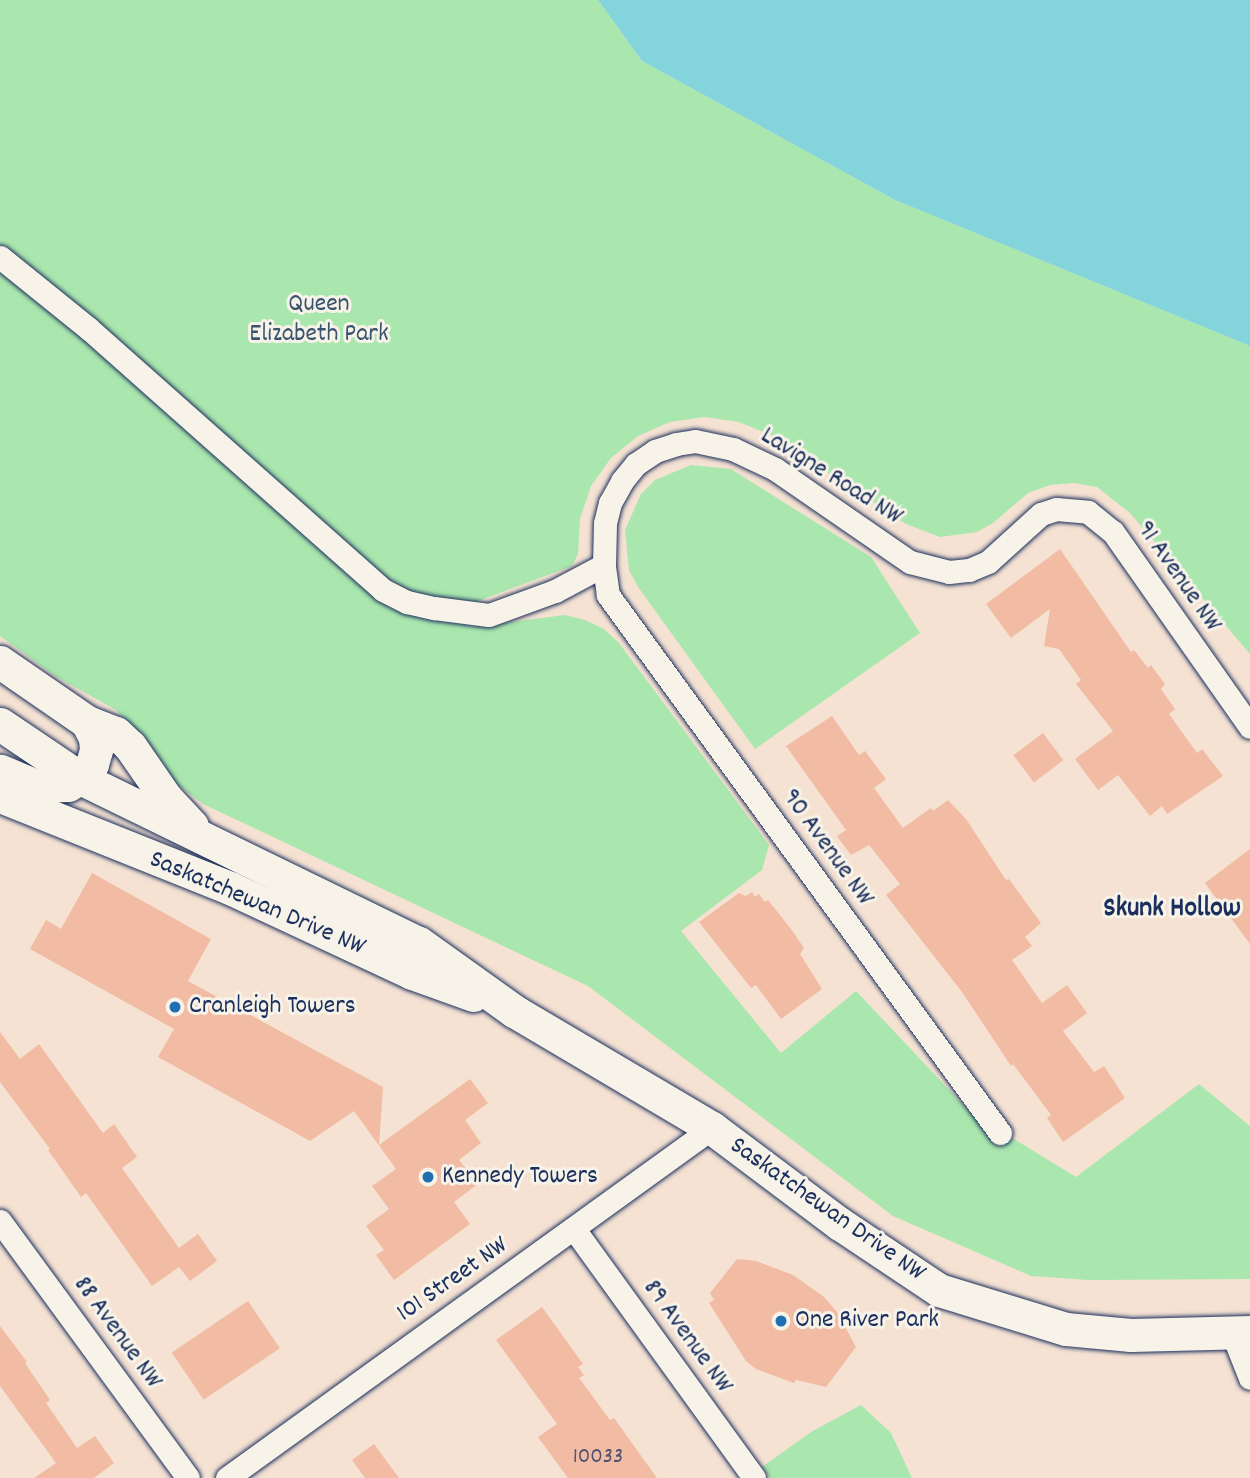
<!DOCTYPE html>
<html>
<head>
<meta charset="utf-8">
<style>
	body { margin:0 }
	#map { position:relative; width:1250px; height:1478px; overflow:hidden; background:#f5e2d3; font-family:Dekko,sans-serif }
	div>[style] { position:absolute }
	.green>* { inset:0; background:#aae7ae }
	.water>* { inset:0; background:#84d5db }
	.building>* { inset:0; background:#f1bca3; transform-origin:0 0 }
	.roads { filter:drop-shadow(0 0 2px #1b2f5e) drop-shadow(0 0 2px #1b2f5e) }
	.street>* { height:23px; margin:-11.5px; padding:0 11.5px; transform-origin:11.5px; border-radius:11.5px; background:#f7f3e8 }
	.secondary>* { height:33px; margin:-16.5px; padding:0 16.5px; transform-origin:16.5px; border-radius:16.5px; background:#f7f3e8 }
	.dots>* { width:19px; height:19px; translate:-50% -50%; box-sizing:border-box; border:4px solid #f7f3e8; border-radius:50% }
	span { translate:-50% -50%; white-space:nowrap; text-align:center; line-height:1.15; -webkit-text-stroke:6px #f7f3e8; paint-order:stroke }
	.number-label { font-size:23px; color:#50526f }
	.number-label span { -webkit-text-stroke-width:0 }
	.park-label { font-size:26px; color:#38546e }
	.street-label { font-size:26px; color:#1b2f5e }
	.poi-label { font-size:26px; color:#1b2f5e }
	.left { translate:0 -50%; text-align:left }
	.neighbourhood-label { font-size:28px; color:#1b2f5e; font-weight:700 }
</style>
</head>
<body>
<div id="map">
	<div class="green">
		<i style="clip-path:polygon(0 0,598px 0,642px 61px,895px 200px,1250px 346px,1250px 654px,1130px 513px,1097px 487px,1074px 483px,1050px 485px,1028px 493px,993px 523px,977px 532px,940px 537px,906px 524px,771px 435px,739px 422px,704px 417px,670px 422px,638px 436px,611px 458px,591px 486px,580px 519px,578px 554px,572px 566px,478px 601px,470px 627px,565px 615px,585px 620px,604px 629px,619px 643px,769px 845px,762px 870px,681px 931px,781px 1053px,856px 991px,970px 1112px,1076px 1177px,1199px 1084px,1250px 1126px,1250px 1279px,1088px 1280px,1031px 1276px,893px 1216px,588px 986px,203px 804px,177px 784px,116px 710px,55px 676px,0 636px)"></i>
		<i style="clip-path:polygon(691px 465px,731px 469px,871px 557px,920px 633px,755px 749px,638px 587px,629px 570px,625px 530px,641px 494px,655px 480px)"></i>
		<i style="clip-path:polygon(861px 1405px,891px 1433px,912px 1478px,770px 1478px,762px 1467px,811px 1432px)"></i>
	</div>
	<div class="water">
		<i style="clip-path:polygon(598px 0,1250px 0,1250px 346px,895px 200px,642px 61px)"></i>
	</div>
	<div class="building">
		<i style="clip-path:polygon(1060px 549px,1131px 652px,1134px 650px,1148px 668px,1151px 665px,1165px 684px,1161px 689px,1175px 709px,1169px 714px,1197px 753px,1202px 749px,1223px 776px,1167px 814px,1162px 806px,1150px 816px,1118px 775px,1098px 790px,1075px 759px,1113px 731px,1076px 684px,1081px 680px,1059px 649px,1044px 646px,1050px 609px,1011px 638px,986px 604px)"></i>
		<i style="clip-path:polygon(832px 716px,859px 755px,865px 751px,886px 779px,874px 788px,903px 828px,931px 808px,933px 811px,948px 800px,966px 819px,1006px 880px,1009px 879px,1041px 923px,1025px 937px,1032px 946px,1012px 960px,1042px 1003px,1067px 985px,1087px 1013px,1063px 1031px,1094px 1072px,1104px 1066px,1125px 1098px,1063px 1142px,1047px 1118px,1051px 1115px,1013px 1064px,1011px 1066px,962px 992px,886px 895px,900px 884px,869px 845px,851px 855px,837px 836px,846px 830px,786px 746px)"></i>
		<i style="left:1043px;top:733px;width:34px;height:37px;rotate:53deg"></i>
		<i style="clip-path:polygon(1250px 849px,1250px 944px,1205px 883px)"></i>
		<i style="clip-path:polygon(92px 873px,211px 939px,188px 981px,383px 1087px,379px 1145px,470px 1079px,488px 1103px,465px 1120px,481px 1143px,459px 1160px,478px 1184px,454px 1202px,470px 1224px,394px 1280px,376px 1255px,384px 1250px,366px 1226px,389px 1209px,372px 1186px,396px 1169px,354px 1111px,310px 1141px,158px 1057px,174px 1029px,30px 949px,46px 920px,61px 929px)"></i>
		<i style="clip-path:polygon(752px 892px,755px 897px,759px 894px,765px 902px,768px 900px,791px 929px,804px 948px,800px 954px,822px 989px,781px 1019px,756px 985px,751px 988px,699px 922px,739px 893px,746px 896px)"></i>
		<i style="clip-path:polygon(0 1032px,20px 1059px,39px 1044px,103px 1133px,114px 1124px,137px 1157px,122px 1168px,179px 1248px,198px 1234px,217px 1261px,190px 1281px,179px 1267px,152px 1286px,86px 1193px,81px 1197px,48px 1150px,50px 1149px,0 1082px)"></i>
		<i style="clip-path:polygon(737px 1259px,756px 1261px,793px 1275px,824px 1297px,837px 1312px,856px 1347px,826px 1387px,796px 1380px,794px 1383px,756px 1369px,746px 1361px,709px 1303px,714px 1300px,710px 1293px)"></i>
		<i style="left:248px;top:1301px;width:57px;height:92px;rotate:56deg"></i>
		<i style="clip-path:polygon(542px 1307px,583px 1364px,578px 1367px,584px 1375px,579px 1378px,610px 1420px,614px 1418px,657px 1478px,568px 1478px,538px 1437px,557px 1424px,496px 1340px)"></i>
		<i style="clip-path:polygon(0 1326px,27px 1362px,25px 1363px,50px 1400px,46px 1403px,77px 1448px,95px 1436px,114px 1463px,94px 1478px,34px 1478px,56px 1463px,0 1386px)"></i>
		<i style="clip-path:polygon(374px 1444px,399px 1478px,365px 1478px,352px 1460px)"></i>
	</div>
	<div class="roads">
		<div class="street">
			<i style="left:0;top:257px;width:113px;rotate:38.9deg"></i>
			<i style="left:88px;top:328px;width:395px;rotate:41.6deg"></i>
			<i style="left:383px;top:590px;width:27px;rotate:27deg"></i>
			<i style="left:407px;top:602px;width:28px;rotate:13deg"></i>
			<i style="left:434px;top:608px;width:55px;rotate:7.3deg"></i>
			<i style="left:489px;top:615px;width:70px;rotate:-20deg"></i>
			<i style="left:555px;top:591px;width:55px;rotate:-28deg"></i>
			<i style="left:1000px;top:1133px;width:666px;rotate:-126.08deg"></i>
			<i style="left:608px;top:595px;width:30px;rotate:-98deg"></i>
			<i style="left:604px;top:565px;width:42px;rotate:-88.6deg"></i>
			<i style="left:605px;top:523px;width:21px;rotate:-76deg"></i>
			<i style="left:610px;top:503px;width:25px;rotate:-61deg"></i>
			<i style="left:622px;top:481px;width:22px;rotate:-51deg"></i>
			<i style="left:636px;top:464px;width:23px;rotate:-34deg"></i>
			<i style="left:655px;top:451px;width:22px;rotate:-18deg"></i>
			<i style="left:676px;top:444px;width:19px;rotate:-9deg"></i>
			<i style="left:695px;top:441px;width:39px;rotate:12deg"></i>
			<i style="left:733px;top:449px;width:47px;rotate:25.5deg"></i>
			<i style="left:775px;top:469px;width:164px;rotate:34.6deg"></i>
			<i style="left:910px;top:562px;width:40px;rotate:14.4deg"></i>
			<i style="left:949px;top:572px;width:20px;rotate:-6deg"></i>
			<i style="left:969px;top:570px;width:21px;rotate:-23deg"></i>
			<i style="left:988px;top:562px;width:72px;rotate:-42.2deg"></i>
			<i style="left:1041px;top:514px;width:16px;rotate:-18deg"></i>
			<i style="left:1056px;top:509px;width:32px;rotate:5deg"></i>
			<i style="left:1088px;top:512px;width:32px;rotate:39deg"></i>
			<i style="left:1113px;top:532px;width:238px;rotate:54.9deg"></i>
			<i style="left:0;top:1221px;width:318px;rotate:53.8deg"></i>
			<i style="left:574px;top:1229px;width:307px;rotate:54.1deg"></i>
			<i style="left:1233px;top:1335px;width:46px;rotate:68.4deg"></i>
			<i style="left:227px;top:1478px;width:598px;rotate:-35.82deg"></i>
		</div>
		<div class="secondary">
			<i style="left:0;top:662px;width:106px;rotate:34.6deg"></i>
			<i style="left:87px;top:722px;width:18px;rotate:63deg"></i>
			<i style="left:95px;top:738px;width:12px;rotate:85deg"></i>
			<i style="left:96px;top:750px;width:15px;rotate:106deg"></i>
			<i style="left:92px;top:764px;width:18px;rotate:131deg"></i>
			<i style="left:80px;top:778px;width:14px;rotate:150deg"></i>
			<i style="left:68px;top:785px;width:32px;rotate:178deg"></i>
			<i style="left:36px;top:786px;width:39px;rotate:-157deg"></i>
			<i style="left:87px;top:722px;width:31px;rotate:21deg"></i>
			<i style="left:116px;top:733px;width:19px;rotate:43deg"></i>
			<i style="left:130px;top:746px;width:63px;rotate:55.3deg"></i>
			<i style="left:166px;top:798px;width:38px;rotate:47deg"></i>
			<i style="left:0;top:724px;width:97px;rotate:34deg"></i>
			<i style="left:80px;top:778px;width:377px;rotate:26deg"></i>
			<i style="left:419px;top:943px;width:117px;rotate:35.6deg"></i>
			<i style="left:514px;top:1011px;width:230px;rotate:30.6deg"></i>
			<i style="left:712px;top:1128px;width:160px;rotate:36.9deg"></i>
			<i style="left:840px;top:1224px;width:119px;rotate:33.7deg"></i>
			<i style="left:939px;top:1290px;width:133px;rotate:17.1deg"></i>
			<i style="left:1066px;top:1329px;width:65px;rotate:5.3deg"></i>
			<i style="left:1131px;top:1335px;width:119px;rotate:-1.4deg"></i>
			<i style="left:0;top:796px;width:248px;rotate:21.8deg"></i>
			<i style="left:230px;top:888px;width:201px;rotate:25deg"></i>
			<i style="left:412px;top:973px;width:65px;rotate:19.8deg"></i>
		</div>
	</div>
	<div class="dots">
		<i style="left:175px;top:1007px;background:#1f6fb2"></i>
		<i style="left:428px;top:1177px;background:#1f6fb2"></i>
		<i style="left:781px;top:1321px;background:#1f6fb2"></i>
	</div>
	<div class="number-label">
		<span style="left:598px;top:1458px">10033</span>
	</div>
	<div class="park-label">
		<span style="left:319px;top:320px">Queen<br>Elizabeth Park</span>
	</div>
	<div class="street-label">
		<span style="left:831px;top:477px;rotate:32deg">Lavigne Road NW</span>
		<span style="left:1178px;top:577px;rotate:55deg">91 Avenue NW</span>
		<span style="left:827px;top:848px;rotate:54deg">90 Avenue NW</span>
		<span style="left:257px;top:904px;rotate:23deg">Saskatchewan Drive NW</span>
		<span style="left:827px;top:1210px;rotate:35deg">Saskatchewan Drive NW</span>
		<span style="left:453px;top:1280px;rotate:-35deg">101 Street NW</span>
		<span style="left:117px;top:1333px;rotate:54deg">88 Avenue NW</span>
		<span style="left:687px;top:1337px;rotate:54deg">89 Avenue NW</span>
	</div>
	<div class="poi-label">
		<span class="left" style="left:189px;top:1007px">Cranleigh Towers</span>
		<span class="left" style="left:442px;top:1177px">Kennedy Towers</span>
		<span class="left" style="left:795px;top:1321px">One River Park</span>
	</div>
	<div class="neighbourhood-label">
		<span style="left:1172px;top:910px">Skunk Hollow</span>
	</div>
</div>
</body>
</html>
